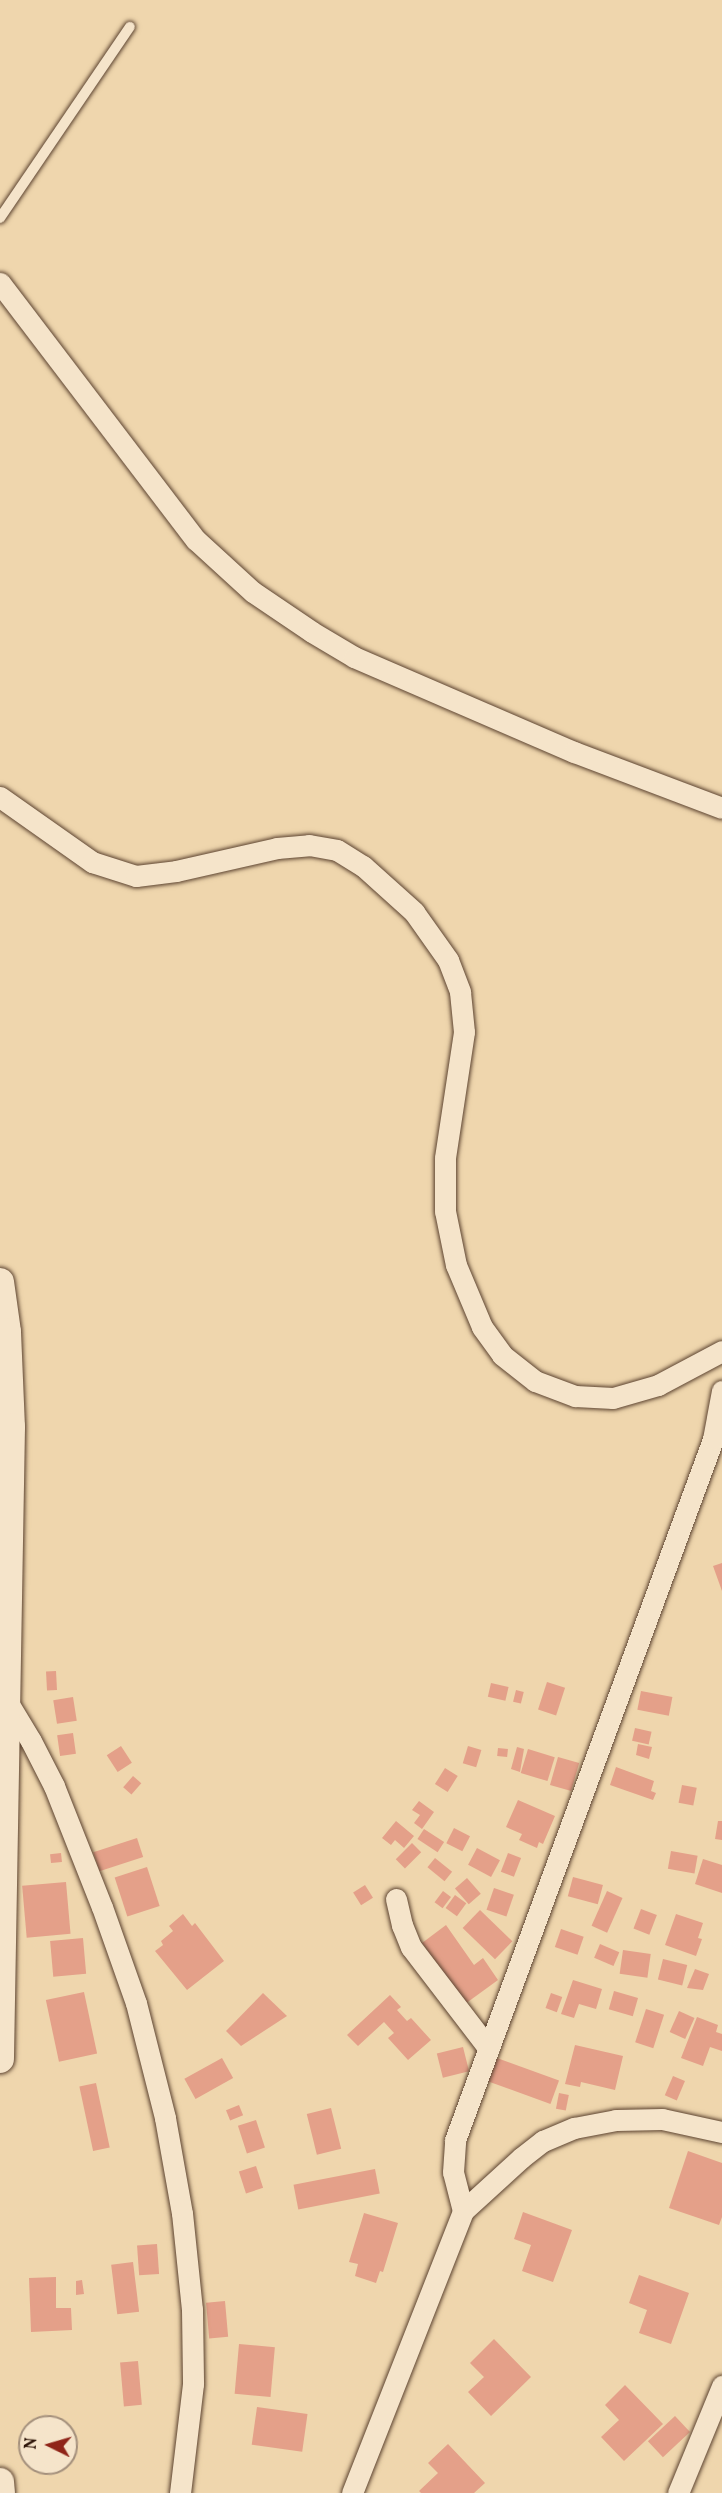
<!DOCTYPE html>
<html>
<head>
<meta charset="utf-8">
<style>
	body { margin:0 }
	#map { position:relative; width:722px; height:2493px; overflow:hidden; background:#efd6ad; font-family:Vollkorn,serif }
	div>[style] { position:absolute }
	.building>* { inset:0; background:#e4a089; transform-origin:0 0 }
	.roads { filter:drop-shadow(0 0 2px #5c4330) drop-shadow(0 0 2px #5c4330) }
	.lane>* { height:10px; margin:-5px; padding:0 5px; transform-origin:5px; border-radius:5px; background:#f5e4ca }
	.street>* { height:21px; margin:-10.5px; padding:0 10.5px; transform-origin:10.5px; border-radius:10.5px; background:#f5e4ca }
	.secondary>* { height:28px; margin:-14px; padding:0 14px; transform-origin:14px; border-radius:14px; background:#f5e4ca }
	span { translate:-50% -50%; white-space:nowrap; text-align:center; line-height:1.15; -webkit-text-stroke:4.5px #f5e4ca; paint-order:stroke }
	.north { position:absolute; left:18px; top:2415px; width:60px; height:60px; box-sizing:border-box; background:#f5e4ca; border:2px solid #a4907c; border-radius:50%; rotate:275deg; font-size:16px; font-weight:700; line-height:24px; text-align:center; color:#2b1206 }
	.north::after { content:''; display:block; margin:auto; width:21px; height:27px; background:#8f2418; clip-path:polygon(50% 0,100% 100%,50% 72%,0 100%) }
</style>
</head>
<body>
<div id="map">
	<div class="building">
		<i style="clip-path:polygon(722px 1563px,722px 1591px,713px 1566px)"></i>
		<i style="left:56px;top:1671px;width:19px;height:10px;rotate:87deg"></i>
		<i style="left:547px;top:1682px;width:19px;height:29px;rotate:18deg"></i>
		<i style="left:491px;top:1683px;width:18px;height:14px;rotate:13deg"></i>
		<i style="left:516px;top:1690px;width:8px;height:12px;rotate:14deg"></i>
		<i style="left:641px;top:1691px;width:32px;height:19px;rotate:11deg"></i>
		<i style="left:73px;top:1697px;width:24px;height:20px;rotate:81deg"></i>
		<i style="left:635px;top:1728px;width:17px;height:13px;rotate:13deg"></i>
		<i style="left:73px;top:1733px;width:21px;height:16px;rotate:82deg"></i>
		<i style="clip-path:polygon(638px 1744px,652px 1747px,649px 1759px,636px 1755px)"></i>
		<i style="left:121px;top:1746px;width:20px;height:17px;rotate:57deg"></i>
		<i style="left:468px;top:1746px;width:14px;height:18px;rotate:17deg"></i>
		<i style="clip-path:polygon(517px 1747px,524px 1749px,520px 1772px,511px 1769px)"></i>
		<i style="left:498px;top:1748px;width:10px;height:8px;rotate:6deg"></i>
		<i style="left:528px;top:1749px;width:28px;height:25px;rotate:17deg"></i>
		<i style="left:558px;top:1757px;width:22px;height:29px;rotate:16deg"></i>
		<i style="clip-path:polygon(616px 1767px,654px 1781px,651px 1791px,656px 1793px,653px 1800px,610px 1785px)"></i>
		<i style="left:445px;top:1768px;width:15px;height:19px;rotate:32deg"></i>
		<i style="left:133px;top:1776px;width:11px;height:15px;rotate:41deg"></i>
		<i style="left:682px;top:1785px;width:15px;height:18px;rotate:11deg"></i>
		<i style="clip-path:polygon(518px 1800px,555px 1816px,543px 1844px,539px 1842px,537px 1848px,519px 1840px,522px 1834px,506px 1827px)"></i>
		<i style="clip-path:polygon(419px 1801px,434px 1812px,422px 1829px,414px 1823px,420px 1815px,412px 1810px)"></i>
		<i style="clip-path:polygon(396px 1821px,414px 1836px,404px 1848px,395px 1840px,391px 1845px,382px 1838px)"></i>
		<i style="clip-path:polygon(718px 1821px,722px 1821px,722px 1840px,715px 1839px)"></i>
		<i style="left:454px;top:1828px;width:18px;height:17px;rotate:27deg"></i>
		<i style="left:424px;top:1829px;width:24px;height:12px;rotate:33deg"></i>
		<i style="left:137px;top:1838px;width:20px;height:46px;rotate:72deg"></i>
		<i style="left:412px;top:1843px;width:13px;height:23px;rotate:45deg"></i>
		<i style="left:477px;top:1848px;width:26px;height:19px;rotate:28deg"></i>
		<i style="left:671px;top:1851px;width:27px;height:18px;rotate:10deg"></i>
		<i style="left:61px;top:1853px;width:9px;height:11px;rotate:84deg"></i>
		<i style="left:508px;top:1853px;width:14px;height:20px;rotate:21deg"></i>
		<i style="left:435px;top:1858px;width:22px;height:12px;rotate:39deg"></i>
		<i style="clip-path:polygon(703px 1859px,722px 1865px,722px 1893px,695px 1884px)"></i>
		<i style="left:147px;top:1867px;width:41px;height:34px;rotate:72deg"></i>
		<i style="left:573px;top:1877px;width:31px;height:20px;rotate:15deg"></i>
		<i style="left:467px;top:1878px;width:21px;height:16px;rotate:49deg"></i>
		<i style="left:66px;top:1882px;width:52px;height:44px;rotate:85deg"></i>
		<i style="left:365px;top:1885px;width:15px;height:14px;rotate:58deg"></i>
		<i style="left:494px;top:1888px;width:21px;height:23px;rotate:19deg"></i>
		<i style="left:443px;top:1891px;width:10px;height:14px;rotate:37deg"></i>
		<i style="left:607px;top:1891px;width:17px;height:38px;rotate:24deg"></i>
		<i style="left:455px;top:1895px;width:14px;height:16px;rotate:36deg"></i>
		<i style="left:641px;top:1909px;width:17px;height:21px;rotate:21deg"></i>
		<i style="left:480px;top:1910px;width:45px;height:25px;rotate:44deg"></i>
		<i style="clip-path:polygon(183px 1914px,192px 1926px,195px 1923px,224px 1961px,187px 1990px,155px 1951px,163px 1945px,161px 1941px,173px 1931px,169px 1926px)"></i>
		<i style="clip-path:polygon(676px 1914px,703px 1923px,698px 1938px,702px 1939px,696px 1956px,665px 1945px)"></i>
		<i style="clip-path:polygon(446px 1925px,474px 1965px,483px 1958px,498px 1980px,465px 2004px,422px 1943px)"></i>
		<i style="left:561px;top:1929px;width:24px;height:19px;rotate:19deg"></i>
		<i style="left:83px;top:1938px;width:36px;height:33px;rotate:85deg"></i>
		<i style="left:600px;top:1944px;width:21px;height:15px;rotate:23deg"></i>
		<i style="left:623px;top:1950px;width:28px;height:24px;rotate:8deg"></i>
		<i style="left:663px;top:1959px;width:25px;height:21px;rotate:14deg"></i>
		<i style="clip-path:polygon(695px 1969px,709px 1974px,703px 1990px,687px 1988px)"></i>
		<i style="clip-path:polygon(573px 1980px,602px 1989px,596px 2009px,579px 2004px,574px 2018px,561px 2014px)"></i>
		<i style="left:614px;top:1991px;width:25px;height:19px;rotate:16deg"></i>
		<i style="left:84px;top:1992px;width:63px;height:39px;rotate:78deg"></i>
		<i style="clip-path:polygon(263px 1993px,287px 2016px,241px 2046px,226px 2031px)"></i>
		<i style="left:551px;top:1993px;width:12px;height:16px;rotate:20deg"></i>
		<i style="clip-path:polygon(390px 1995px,401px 2007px,397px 2010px,407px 2021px,411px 2018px,431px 2040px,408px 2060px,388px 2038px,394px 2033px,384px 2022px,358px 2046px,347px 2035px)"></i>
		<i style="left:646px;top:2009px;width:19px;height:35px;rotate:18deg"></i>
		<i style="left:679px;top:2011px;width:17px;height:23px;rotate:24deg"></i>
		<i style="clip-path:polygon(697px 2017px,718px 2025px,716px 2032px,722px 2034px,722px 2051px,710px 2047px,703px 2066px,681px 2058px)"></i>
		<i style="clip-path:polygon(575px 2045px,623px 2056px,615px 2090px,581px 2082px,580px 2087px,565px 2084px)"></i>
		<i style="left:463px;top:2047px;width:25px;height:27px;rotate:76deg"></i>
		<i style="left:222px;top:2058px;width:23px;height:43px;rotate:61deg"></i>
		<i style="left:497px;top:2058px;width:66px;height:25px;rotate:20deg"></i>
		<i style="left:673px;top:2076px;width:13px;height:21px;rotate:23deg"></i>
		<i style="left:96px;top:2083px;width:66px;height:17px;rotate:78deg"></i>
		<i style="left:559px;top:2093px;width:10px;height:16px;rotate:11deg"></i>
		<i style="left:239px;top:2105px;width:11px;height:14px;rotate:68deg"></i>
		<i style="left:331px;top:2108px;width:42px;height:25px;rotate:76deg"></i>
		<i style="left:256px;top:2120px;width:29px;height:19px;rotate:72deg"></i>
		<i style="clip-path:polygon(688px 2151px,722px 2163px,722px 2217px,719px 2225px,669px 2208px)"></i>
		<i style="left:256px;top:2166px;width:23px;height:18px;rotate:72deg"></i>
		<i style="left:375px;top:2169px;width:25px;height:83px;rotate:79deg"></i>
		<i style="clip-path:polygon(523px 2212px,572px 2230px,553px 2282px,522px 2271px,531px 2245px,514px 2239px)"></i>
		<i style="clip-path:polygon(364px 2213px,398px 2223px,383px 2272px,380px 2271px,376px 2283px,355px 2276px,358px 2264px,349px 2262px)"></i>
		<i style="left:157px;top:2244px;width:30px;height:20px;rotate:86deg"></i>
		<i style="left:133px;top:2262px;width:50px;height:22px;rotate:83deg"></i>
		<i style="clip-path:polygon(639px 2275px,689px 2293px,671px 2344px,639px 2333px,647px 2310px,629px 2303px)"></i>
		<i style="clip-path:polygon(56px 2277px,56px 2308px,71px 2308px,72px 2330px,31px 2332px,29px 2278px)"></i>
		<i style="clip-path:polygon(82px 2280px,84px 2294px,76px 2295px,76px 2281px)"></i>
		<i style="left:225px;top:2301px;width:36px;height:19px;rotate:85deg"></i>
		<i style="clip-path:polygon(494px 2339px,531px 2377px,491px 2416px,468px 2392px,484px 2377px,470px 2363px)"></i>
		<i style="left:239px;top:2344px;width:36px;height:50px;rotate:5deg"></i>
		<i style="left:138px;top:2361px;width:44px;height:18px;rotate:85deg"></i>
		<i style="clip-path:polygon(625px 2385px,663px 2424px,624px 2461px,601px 2437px,619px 2420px,605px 2405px)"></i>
		<i style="left:257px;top:2407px;width:51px;height:38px;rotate:8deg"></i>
		<i style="left:675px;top:2416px;width:22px;height:37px;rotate:47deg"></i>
		<i style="clip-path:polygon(448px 2444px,485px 2483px,474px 2493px,421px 2493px,419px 2491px,438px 2473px,428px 2463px)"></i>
	</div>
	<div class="roads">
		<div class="lane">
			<i style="left:0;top:218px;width:231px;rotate:-55.8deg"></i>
		</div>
		<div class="street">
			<i style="left:0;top:283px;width:323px;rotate:52.7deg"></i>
			<i style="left:196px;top:540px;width:77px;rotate:42.4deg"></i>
			<i style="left:253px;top:592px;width:71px;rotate:34.1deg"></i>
			<i style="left:312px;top:632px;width:49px;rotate:30.8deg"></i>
			<i style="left:354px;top:657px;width:240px;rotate:23.4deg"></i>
			<i style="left:574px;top:752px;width:158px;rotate:20.7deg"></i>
			<i style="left:0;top:797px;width:113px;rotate:35.2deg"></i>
			<i style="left:92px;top:862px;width:46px;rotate:17.7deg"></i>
			<i style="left:136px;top:876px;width:40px;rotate:-7.1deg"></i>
			<i style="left:176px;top:871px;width:104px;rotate:-12.8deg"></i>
			<i style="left:277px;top:848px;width:32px;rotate:-5deg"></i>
			<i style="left:309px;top:845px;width:28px;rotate:10deg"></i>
			<i style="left:337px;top:850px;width:31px;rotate:32deg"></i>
			<i style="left:363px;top:866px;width:69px;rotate:42deg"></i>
			<i style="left:414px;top:912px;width:59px;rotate:54.7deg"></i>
			<i style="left:448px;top:960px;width:34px;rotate:69deg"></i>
			<i style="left:460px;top:992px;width:40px;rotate:84.3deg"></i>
			<i style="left:464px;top:1032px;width:127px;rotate:98.6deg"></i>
			<i style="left:445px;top:1158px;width:53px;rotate:90deg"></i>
			<i style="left:445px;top:1211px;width:55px;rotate:78.5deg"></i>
			<i style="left:456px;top:1265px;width:67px;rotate:67.2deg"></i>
			<i style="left:482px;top:1327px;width:34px;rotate:54deg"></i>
			<i style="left:502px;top:1355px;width:42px;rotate:38.2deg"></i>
			<i style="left:535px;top:1381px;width:43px;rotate:20.6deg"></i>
			<i style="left:575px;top:1396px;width:38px;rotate:3deg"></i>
			<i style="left:613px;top:1398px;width:47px;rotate:-16.1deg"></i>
			<i style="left:658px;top:1385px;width:72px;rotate:-28deg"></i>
			<i style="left:8px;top:1703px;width:44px;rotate:58.8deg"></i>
			<i style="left:31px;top:1741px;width:51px;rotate:62.9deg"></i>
			<i style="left:54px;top:1786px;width:130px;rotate:68.4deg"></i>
			<i style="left:102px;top:1907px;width:102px;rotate:70.5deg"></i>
			<i style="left:136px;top:2003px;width:119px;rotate:75.8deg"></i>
			<i style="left:165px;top:2118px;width:97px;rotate:79.9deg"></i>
			<i style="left:182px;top:2213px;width:97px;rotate:84.1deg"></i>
			<i style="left:192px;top:2309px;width:75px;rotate:89.2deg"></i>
			<i style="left:193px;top:2384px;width:110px;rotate:96.8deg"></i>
			<i style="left:396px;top:1899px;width:27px;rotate:77deg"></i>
			<i style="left:402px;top:1925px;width:24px;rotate:68deg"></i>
			<i style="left:411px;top:1947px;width:128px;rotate:52.6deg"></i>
			<i style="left:463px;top:2211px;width:40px;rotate:-104.4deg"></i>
			<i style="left:453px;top:2172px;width:32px;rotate:-86deg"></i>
			<i style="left:455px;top:2140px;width:747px;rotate:-69.79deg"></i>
			<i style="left:713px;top:1439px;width:49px;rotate:-79.4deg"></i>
			<i style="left:352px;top:2493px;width:303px;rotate:-68.5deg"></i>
			<i style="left:463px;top:2211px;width:79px;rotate:-42.4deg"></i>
			<i style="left:521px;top:2158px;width:28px;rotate:-38deg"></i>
			<i style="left:543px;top:2141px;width:34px;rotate:-23deg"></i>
			<i style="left:574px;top:2128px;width:43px;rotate:-10.8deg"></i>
			<i style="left:616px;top:2120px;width:46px;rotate:-1.2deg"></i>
			<i style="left:662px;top:2119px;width:61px;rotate:12.2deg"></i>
			<i style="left:678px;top:2493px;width:116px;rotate:-67.6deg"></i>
		</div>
		<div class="secondary">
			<i style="left:0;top:1282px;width:50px;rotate:82deg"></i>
			<i style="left:7px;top:1332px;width:95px;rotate:87.6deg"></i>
			<i style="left:11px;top:1427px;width:632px;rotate:91deg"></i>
			<i style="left:0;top:2482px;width:11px;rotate:85deg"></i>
		</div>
	</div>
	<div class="north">N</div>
</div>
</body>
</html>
